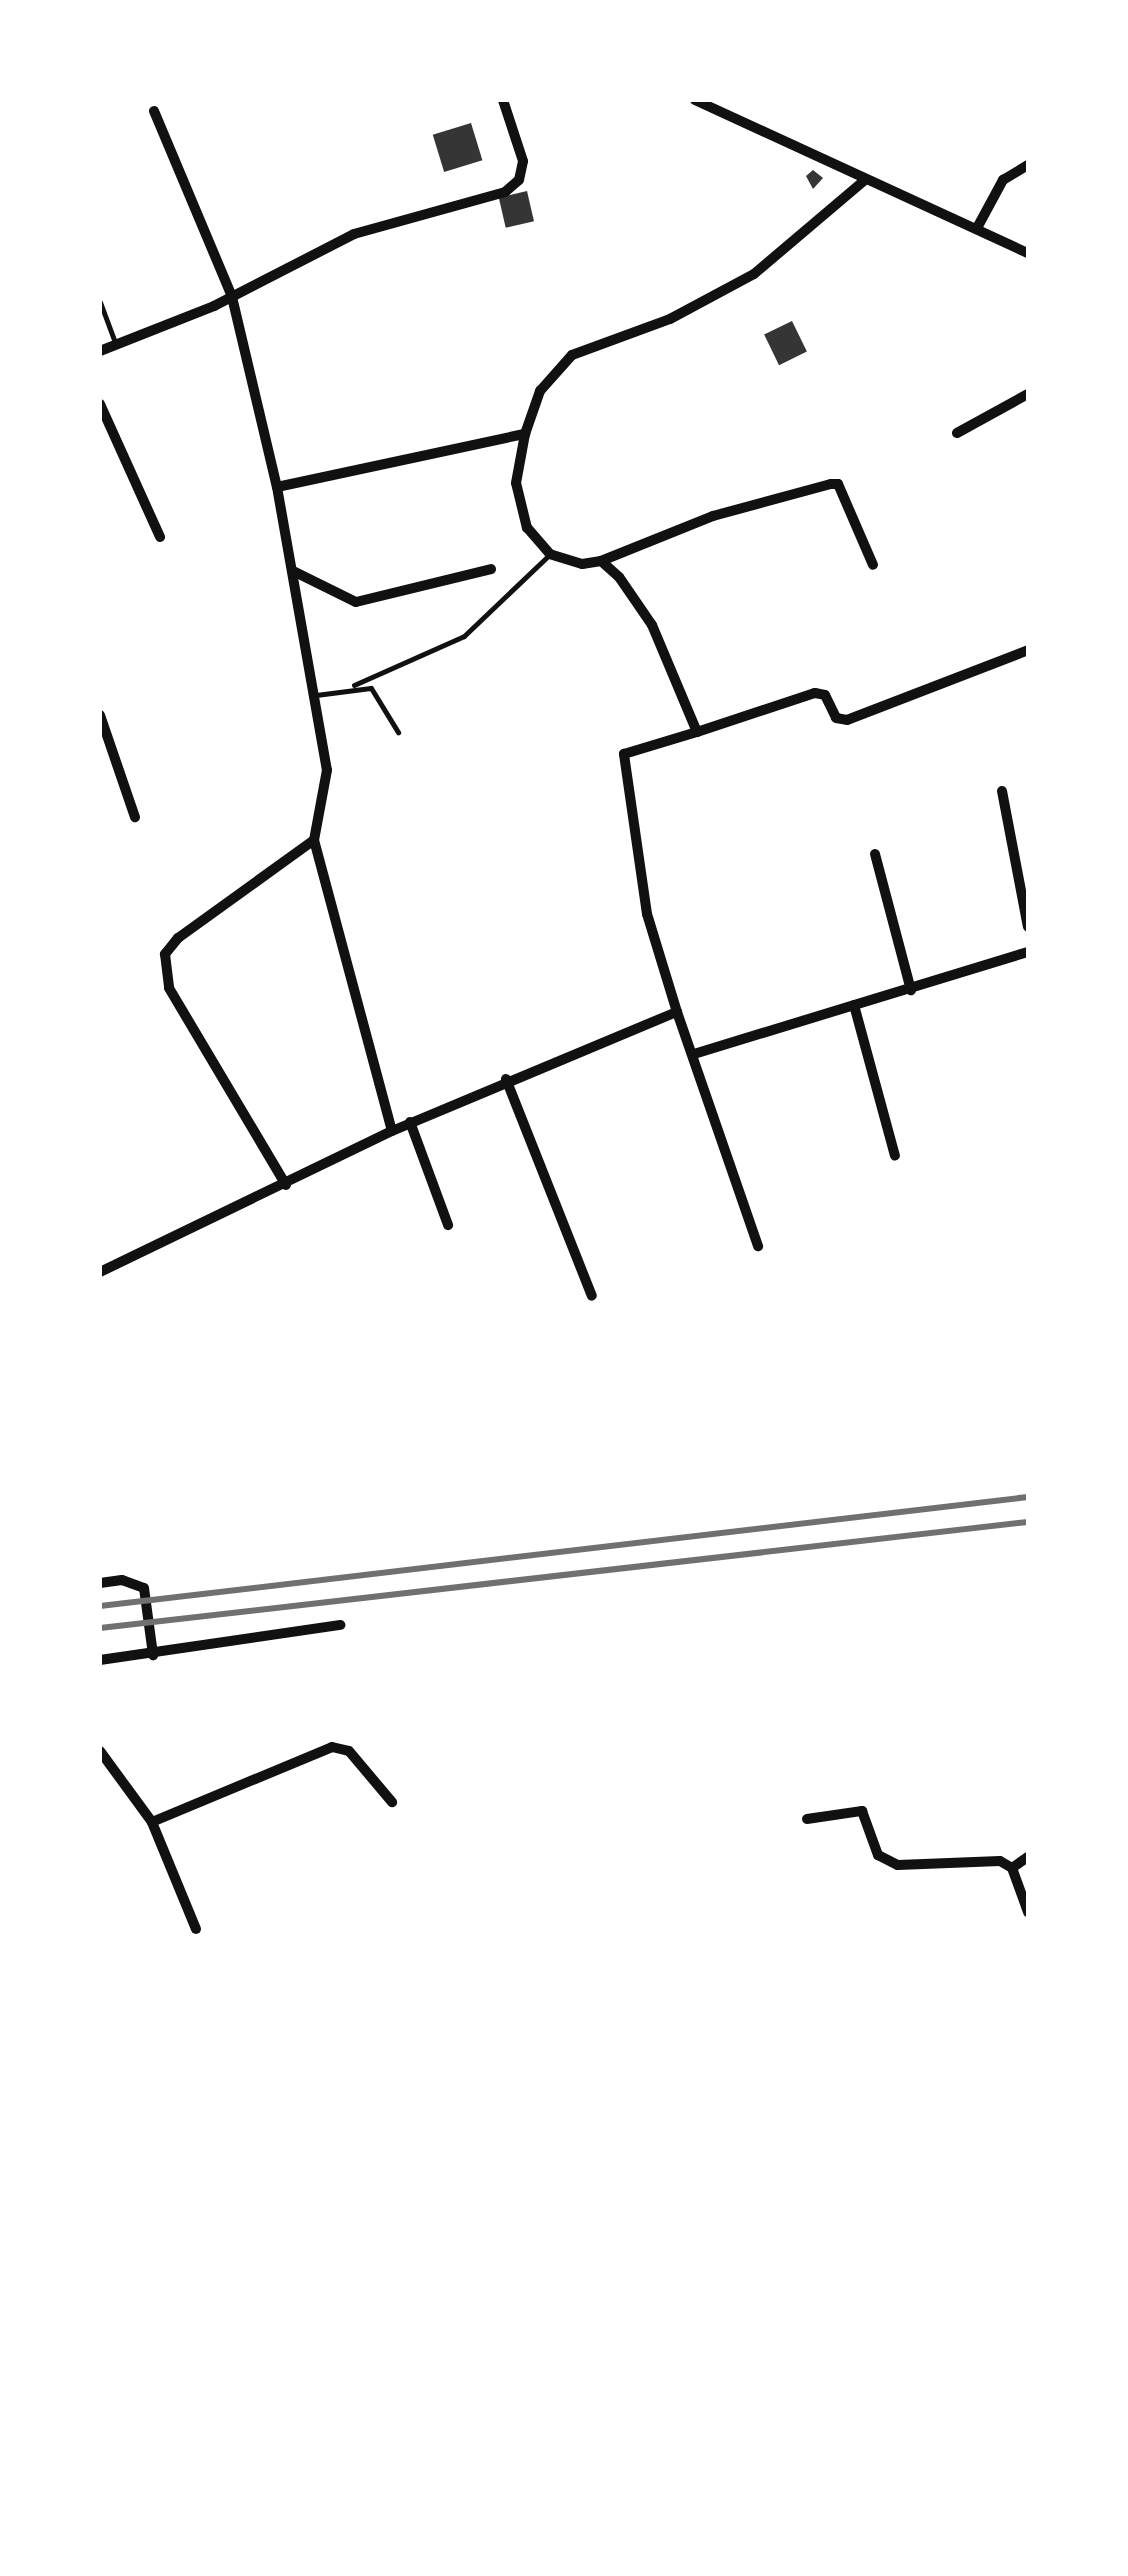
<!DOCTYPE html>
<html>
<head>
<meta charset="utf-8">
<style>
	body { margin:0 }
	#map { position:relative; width:1128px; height:2576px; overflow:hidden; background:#fff; font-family:"Exo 2",sans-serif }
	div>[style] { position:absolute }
	.building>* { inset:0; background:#353535; transform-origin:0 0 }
	.service>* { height:5px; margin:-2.5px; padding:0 2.5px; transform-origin:2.5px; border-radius:2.5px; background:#111 }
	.minor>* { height:10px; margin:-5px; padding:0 5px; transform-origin:5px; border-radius:5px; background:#111 }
	.rail>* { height:6px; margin:-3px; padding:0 3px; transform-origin:3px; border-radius:3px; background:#707070 }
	span { translate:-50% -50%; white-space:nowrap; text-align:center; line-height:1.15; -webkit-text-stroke:8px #fff; paint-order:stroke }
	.frame { position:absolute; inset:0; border:102px solid #fff; pointer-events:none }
</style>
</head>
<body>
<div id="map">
	<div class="building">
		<i style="left:471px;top:123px;width:39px;height:40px;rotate:73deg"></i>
		<i style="clip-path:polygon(813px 170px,823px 178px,813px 189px,806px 176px)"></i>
		<i style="left:527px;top:191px;width:31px;height:29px;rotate:77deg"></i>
		<i style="left:792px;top:321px;width:34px;height:31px;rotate:64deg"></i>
	</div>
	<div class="service">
		<i style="left:100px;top:302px;width:46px;rotate:69.6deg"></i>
		<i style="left:354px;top:685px;width:120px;rotate:-24deg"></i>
		<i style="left:464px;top:636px;width:116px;rotate:-43.6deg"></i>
		<i style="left:316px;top:695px;width:55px;rotate:-7.3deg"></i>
		<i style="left:371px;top:688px;width:52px;rotate:58.5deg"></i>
	</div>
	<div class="minor">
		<i style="left:695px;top:100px;width:366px;rotate:24.7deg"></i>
		<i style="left:154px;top:111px;width:202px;rotate:67.2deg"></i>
		<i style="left:232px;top:297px;width:195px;rotate:76.7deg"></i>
		<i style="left:277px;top:487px;width:287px;rotate:80deg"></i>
		<i style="left:327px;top:770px;width:71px;rotate:100.5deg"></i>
		<i style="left:314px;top:840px;width:168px;rotate:144.2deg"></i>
		<i style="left:178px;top:938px;width:21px;rotate:129deg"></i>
		<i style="left:165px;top:954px;width:34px;rotate:83deg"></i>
		<i style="left:169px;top:988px;width:229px;rotate:59.3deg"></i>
		<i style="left:977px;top:228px;width:55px;rotate:-61.6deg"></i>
		<i style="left:1003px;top:180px;width:29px;rotate:-31deg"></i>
		<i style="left:100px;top:351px;width:123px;rotate:-21.5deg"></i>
		<i style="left:214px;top:306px;width:157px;rotate:-27.2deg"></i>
		<i style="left:354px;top:234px;width:157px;rotate:-15.5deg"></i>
		<i style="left:505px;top:192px;width:18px;rotate:-41deg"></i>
		<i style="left:519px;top:180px;width:19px;rotate:-78deg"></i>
		<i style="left:523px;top:161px;width:64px;rotate:-108.2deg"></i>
		<i style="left:100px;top:404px;width:146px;rotate:65.7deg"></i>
		<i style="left:957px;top:433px;width:81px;rotate:-28.8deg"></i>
		<i style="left:277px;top:487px;width:254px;rotate:-12.1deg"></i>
		<i style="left:601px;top:561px;width:121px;rotate:-21.9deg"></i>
		<i style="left:713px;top:516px;width:122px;rotate:-15.2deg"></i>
		<i style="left:831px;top:484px;width:7px"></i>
		<i style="left:838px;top:484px;width:88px;rotate:66.6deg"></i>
		<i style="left:293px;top:571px;width:70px;rotate:26.2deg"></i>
		<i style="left:356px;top:602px;width:139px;rotate:-13.7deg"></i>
		<i style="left:100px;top:715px;width:108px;rotate:71.1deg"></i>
		<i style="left:697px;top:732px;width:124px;rotate:-18.3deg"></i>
		<i style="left:815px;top:693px;width:10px;rotate:11deg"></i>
		<i style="left:825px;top:695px;width:25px;rotate:64deg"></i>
		<i style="left:836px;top:718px;width:11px;rotate:10deg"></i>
		<i style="left:847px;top:720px;width:194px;rotate:-21.1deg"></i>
		<i style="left:1002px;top:791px;width:138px;rotate:79.2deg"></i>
		<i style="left:314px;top:840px;width:301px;rotate:75deg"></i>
		<i style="left:392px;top:1131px;width:309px;rotate:-22.7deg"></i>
		<i style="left:677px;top:1012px;width:102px;rotate:-107deg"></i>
		<i style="left:647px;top:914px;width:162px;rotate:-98.2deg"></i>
		<i style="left:624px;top:754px;width:76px;rotate:-16.8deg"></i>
		<i style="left:697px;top:732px;width:116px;rotate:-112.8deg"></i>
		<i style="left:652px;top:625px;width:58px;rotate:-124.5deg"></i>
		<i style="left:619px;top:577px;width:24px;rotate:-138deg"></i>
		<i style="left:601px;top:561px;width:19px;rotate:171deg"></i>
		<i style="left:582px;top:564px;width:34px;rotate:-163deg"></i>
		<i style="left:550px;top:554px;width:35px;rotate:-131deg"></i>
		<i style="left:527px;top:528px;width:46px;rotate:-103.7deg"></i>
		<i style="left:516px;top:483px;width:50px;rotate:-79.6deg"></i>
		<i style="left:525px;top:434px;width:46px;rotate:-70.8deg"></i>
		<i style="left:540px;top:391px;width:48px;rotate:-48.4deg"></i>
		<i style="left:572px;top:355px;width:104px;rotate:-20.2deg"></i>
		<i style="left:670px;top:319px;width:95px;rotate:-28.2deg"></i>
		<i style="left:754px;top:274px;width:145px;rotate:-40.3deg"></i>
		<i style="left:875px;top:854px;width:141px;rotate:75.2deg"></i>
		<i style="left:854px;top:1005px;width:156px;rotate:74.8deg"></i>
		<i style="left:677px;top:1012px;width:248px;rotate:70.9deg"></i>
		<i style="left:694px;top:1054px;width:349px;rotate:-17deg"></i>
		<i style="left:506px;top:1079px;width:233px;rotate:68.4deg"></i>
		<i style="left:410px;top:1122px;width:110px;rotate:69.7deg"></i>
		<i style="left:100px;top:1272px;width:324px;rotate:-25.8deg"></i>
		<i style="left:100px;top:1583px;width:22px;rotate:-8deg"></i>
		<i style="left:122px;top:1580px;width:23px;rotate:20deg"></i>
		<i style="left:144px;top:1588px;width:68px;rotate:82.3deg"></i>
		<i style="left:100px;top:1660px;width:243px;rotate:-8.3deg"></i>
		<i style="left:100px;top:1751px;width:88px;rotate:53.8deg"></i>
		<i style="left:807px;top:1819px;width:56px;rotate:-8.3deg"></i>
		<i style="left:862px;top:1811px;width:47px;rotate:70deg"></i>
		<i style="left:878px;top:1855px;width:22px;rotate:27deg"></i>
		<i style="left:898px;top:1865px;width:102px;rotate:-2.2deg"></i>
		<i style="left:1000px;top:1861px;width:14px;rotate:30deg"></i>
		<i style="left:1012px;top:1868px;width:47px;rotate:70deg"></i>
		<i style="left:1012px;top:1868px;width:19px;rotate:-35deg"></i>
		<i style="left:196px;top:1929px;width:116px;rotate:-112.4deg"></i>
		<i style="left:152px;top:1822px;width:195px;rotate:-22.6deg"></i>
		<i style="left:332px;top:1747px;width:17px;rotate:13deg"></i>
		<i style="left:349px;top:1751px;width:67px;rotate:49.9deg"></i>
	</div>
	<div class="rail">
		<i style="left:100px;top:1606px;width:934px;rotate:-6.7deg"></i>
		<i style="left:100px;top:1628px;width:934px;rotate:-6.52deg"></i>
	</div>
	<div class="frame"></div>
</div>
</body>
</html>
